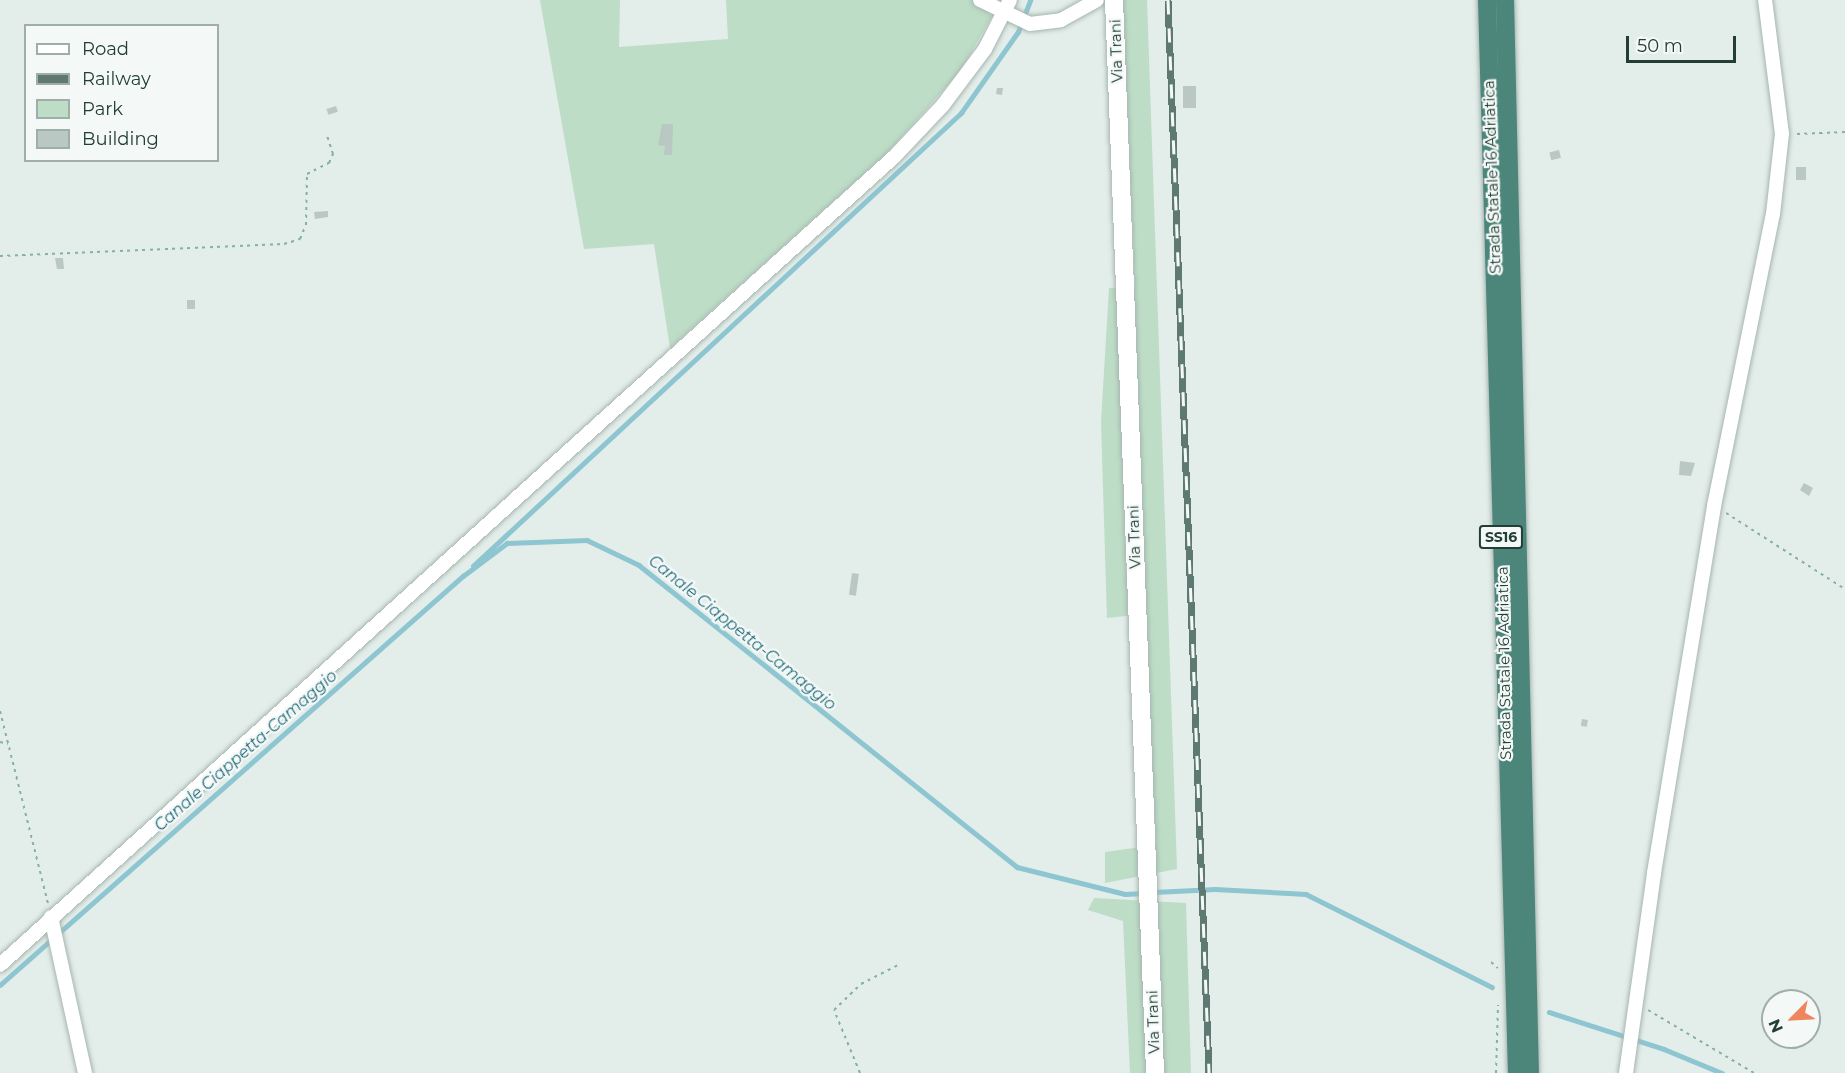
<!DOCTYPE html>
<html>
<head>
<meta charset="utf-8">
<style>
	body { margin:0 }
	#map { position:relative; width:1845px; height:1073px; overflow:hidden; background:#e3ede9; font-family:Montserrat,sans-serif }
	div>[style] { position:absolute }
	.green>* { inset:0; background:#bdddc6 }
	.stream>* { height:4.5px; margin:-2.25px; padding:0 2.25px; transform-origin:2.25px; border-radius:2.25px; background:#8dc5d0 }
	.building>* { inset:0; background:#b9c8c2; transform-origin:0 0 }
	.path>* { height:2px; margin-top:-1px; transform-origin:0; background:repeating-linear-gradient(90deg,#85b0a3 0 3px,transparent 0 7.5px) }
	.roads { filter:drop-shadow(0 0 2px #a6b5b0) drop-shadow(0 0 2px #a6b5b0) }
	.minor>* { height:14px; margin:-7px; padding:0 7px; transform-origin:7px; border-radius:7px; background:#fff }
	.secondary>* { height:18px; margin:-9px; padding:0 9px; transform-origin:9px; border-radius:9px; background:#fff }
	.trunk>* { height:18px; margin:-9px; padding:0 9px; transform-origin:9px; border-radius:9px; background:#4c867a }
	.rail>* { height:7px; margin-top:-3.5px; transform-origin:0; background:repeating-linear-gradient(90deg,#f4f9f7 0 14px,#5e7972 0 28px); box-sizing:border-box; border-block:2px solid #5e7972 }
	span { translate:-50% -50%; white-space:nowrap; text-align:center; line-height:1.15; -webkit-text-stroke:4.5px #f4f9f7; paint-order:stroke }
	.shield-label span { padding:2px 4px; background:#f4f9f7; border:2px solid; border-radius:4px; -webkit-text-stroke-width:0 }
	.shield-label { font-size:14px; color:#233e37; font-weight:700 }
	.street-label { font-size:15px; color:#233e37 }
	.water-label { font-size:16px; color:#1e6979; font-style:italic }
	.legend { position:absolute; left:24px; top:24px; width:195px; height:138px; box-sizing:border-box; background:#f4f9f7; border:2px solid #a0aeaa; margin:0; padding:8px 10px; list-style:none; font-size:18px; color:#233e37 }
	.legend li { display:flex; align-items:center; gap:12px; height:30px }
	.legend b { width:30px; border:2px solid #a0aeaa }
	.north { position:absolute; left:1761px; top:989px; width:60px; height:60px; box-sizing:border-box; background:#f4f9f7; border:2px solid #a0aeaa; border-radius:50%; rotate:246deg; font-size:16px; font-weight:700; line-height:24px; text-align:center; color:#233e37 }
	.north::after { content:''; display:block; margin:auto; width:21px; height:27px; background:#ef855f; clip-path:polygon(50% 0,100% 100%,50% 72%,0 100%) }
	.scale { position:absolute; left:1626px; top:36px; width:110px; height:27px; box-sizing:border-box; border:3px solid #233e37; border-top:0; padding-left:8px; font-size:18px; line-height:21px; white-space:nowrap; color:#233e37; -webkit-text-stroke:4px #f4f9f7; paint-order:stroke }
</style>
</head>
<body>
<div id="map">
	<div class="green">
		<i style="clip-path:polygon(540px 0,620px 0,619px 47px,728px 39px,726px 0,974px 0,992px 16px,961px 70px,889px 151px,670px 348px,654px 244px,584px 249px)"></i>
		<i style="clip-path:polygon(1122px 0,1147px 0,1177px 869px,1105px 883px,1105px 852px,1156px 845px,1144px 614px,1107px 618px,1101px 422px,1109px 288px,1135px 287px)"></i>
		<i style="clip-path:polygon(1094px 898px,1186px 903px,1191px 1073px,1130px 1073px,1123px 921px,1088px 910px)"></i>
	</div>
	<div class="stream">
		<i style="left:473px;top:566px;width:666px;rotate:-42.87deg"></i>
		<i style="left:961px;top:113px;width:99px;rotate:-54.9deg"></i>
		<i style="left:1018px;top:32px;width:34px;rotate:-69deg"></i>
		<i style="left:1154px;top:892px;width:61px;rotate:-2.8deg"></i>
		<i style="left:1215px;top:889px;width:91px;rotate:3.1deg"></i>
		<i style="left:1306px;top:894px;width:208px;rotate:26.6deg"></i>
		<i style="left:0;top:985px;width:618px;rotate:-41.46deg"></i>
		<i style="left:463px;top:576px;width:55px;rotate:-36.9deg"></i>
		<i style="left:507px;top:543px;width:80px;rotate:-2.1deg"></i>
		<i style="left:587px;top:540px;width:58px;rotate:25.7deg"></i>
		<i style="left:639px;top:565px;width:484px;rotate:38.6deg"></i>
		<i style="left:1017px;top:867px;width:111px;rotate:14deg"></i>
		<i style="left:1125px;top:894px;width:20px;rotate:-3deg"></i>
		<i style="left:1549px;top:1012px;width:121px;rotate:17.8deg"></i>
		<i style="left:1664px;top:1049px;width:63px;rotate:22.5deg"></i>
	</div>
	<div class="building">
		<i style="left:1183px;top:86px;width:13px;height:22px"></i>
		<i style="clip-path:polygon(997px 88px,1003px 88px,1002px 95px,996px 94px)"></i>
		<i style="left:336px;top:106px;width:6px;height:10px;rotate:72deg"></i>
		<i style="clip-path:polygon(662px 124px,673px 124px,672px 155px,664px 155px,665px 146px,658px 145px)"></i>
		<i style="left:1559px;top:150px;width:8px;height:10px;rotate:76deg"></i>
		<i style="left:1796px;top:167px;width:10px;height:13px"></i>
		<i style="clip-path:polygon(328px 211px,328px 217px,315px 219px,314px 212px)"></i>
		<i style="clip-path:polygon(55px 258px,63px 258px,64px 269px,57px 269px)"></i>
		<i style="left:187px;top:300px;width:8px;height:9px"></i>
		<i style="clip-path:polygon(1680px 461px,1695px 463px,1691px 476px,1679px 475px)"></i>
		<i style="clip-path:polygon(1804px 483px,1813px 488px,1809px 496px,1800px 490px)"></i>
		<i style="left:852px;top:573px;width:7px;height:22px;rotate:8deg"></i>
		<i style="left:1582px;top:719px;width:6px;height:7px;rotate:9deg"></i>
	</div>
	<div class="path">
		<i style="left:1797px;top:134px;width:48px;rotate:-2.4deg"></i>
		<i style="left:0;top:256px;width:284px;rotate:-2.4deg"></i>
		<i style="left:284px;top:244px;width:17px;rotate:-17deg"></i>
		<i style="left:300px;top:239px;width:15px;rotate:-67deg"></i>
		<i style="left:306px;top:225px;width:51px;rotate:-88.9deg"></i>
		<i style="left:307px;top:174px;width:25px;rotate:-27deg"></i>
		<i style="left:329px;top:163px;width:10px;rotate:-66deg"></i>
		<i style="left:333px;top:154px;width:19px;rotate:-108deg"></i>
		<i style="left:1726px;top:513px;width:141px;rotate:32.6deg"></i>
		<i style="left:0;top:711px;width:198px;rotate:76deg"></i>
		<i style="left:0;top:742px;width:8px;rotate:14deg"></i>
		<i style="left:1491px;top:962px;width:9px;rotate:41deg"></i>
		<i style="left:1648px;top:1010px;width:123px;rotate:30.7deg"></i>
		<i style="left:860px;top:1073px;width:68px;rotate:-112.4deg"></i>
		<i style="left:834px;top:1010px;width:37px;rotate:-44deg"></i>
		<i style="left:861px;top:984px;width:42px;rotate:-27.2deg"></i>
		<i style="left:1496px;top:1073px;width:68px;rotate:-88.3deg"></i>
	</div>
	<div class="roads">
		<div class="minor">
			<i style="left:980px;top:0;width:55px;rotate:25.6deg"></i>
			<i style="left:1030px;top:24px;width:31px;rotate:-7deg"></i>
			<i style="left:1061px;top:20px;width:41px;rotate:-29.1deg"></i>
			<i style="left:51px;top:917px;width:160px;rotate:77.7deg"></i>
			<i style="left:0;top:965px;width:1205px;rotate:-42.11deg"></i>
			<i style="left:894px;top:157px;width:71px;rotate:-46.7deg"></i>
			<i style="left:943px;top:105px;width:70px;rotate:-53.1deg"></i>
			<i style="left:985px;top:49px;width:55px;rotate:-63deg"></i>
			<i style="left:1626px;top:1073px;width:202px;rotate:-82deg"></i>
			<i style="left:1654px;top:873px;width:372px;rotate:-80.7deg"></i>
			<i style="left:1714px;top:506px;width:298px;rotate:-78.6deg"></i>
			<i style="left:1773px;top:214px;width:81px;rotate:-83.6deg"></i>
			<i style="left:1782px;top:134px;width:135px;rotate:-97.2deg"></i>
		</div>
		<div class="secondary">
			<i style="left:1114px;top:0;width:1074px;rotate:87.81deg"></i>
		</div>
		<div class="trunk">
			<i style="left:1487px;top:0;width:1073px;rotate:88.4deg"></i>
			<i style="left:1505px;top:0;width:1073px;rotate:88.67deg"></i>
		</div>
	</div>
	<div class="rail">
		<i style="left:1168px;top:0;width:1074px;rotate:87.81deg"></i>
	</div>
	<div class="shield-label">
		<span style="left:1501px;top:537px">SS16</span>
	</div>
	<div class="street-label">
		<span style="left:1116px;top:51px;rotate:-92deg">Via Trani</span>
		<span style="left:1492px;top:177px;rotate:-92deg">Strada Statale 16 Adriatica</span>
		<span style="left:1134px;top:537px;rotate:-92deg">Via Trani</span>
		<span style="left:1504px;top:663px;rotate:-91deg">Strada Statale 16 Adriatica</span>
		<span style="left:1153px;top:1022px;rotate:-92deg">Via Trani</span>
	</div>
	<div class="water-label">
		<span style="left:742px;top:633px;rotate:39deg">Canale Ciappetta-Camaggio</span>
		<span style="left:246px;top:751px;rotate:-41deg">Canale Ciappetta-Camaggio</span>
	</div>
	<ul class="legend">
	<li><b style="height:8px;background:#fff"></b>Road</li>
	<li><b style="height:8px;background:#5e7972"></b>Railway</li>
	<li><b style="height:16px;background:#bdddc6"></b>Park</li>
	<li><b style="height:16px;background:#b9c8c2"></b>Building</li>
	</ul>
	<div class="north">N</div>
	<div class="scale">50 m</div>
</div>
</body>
</html>
